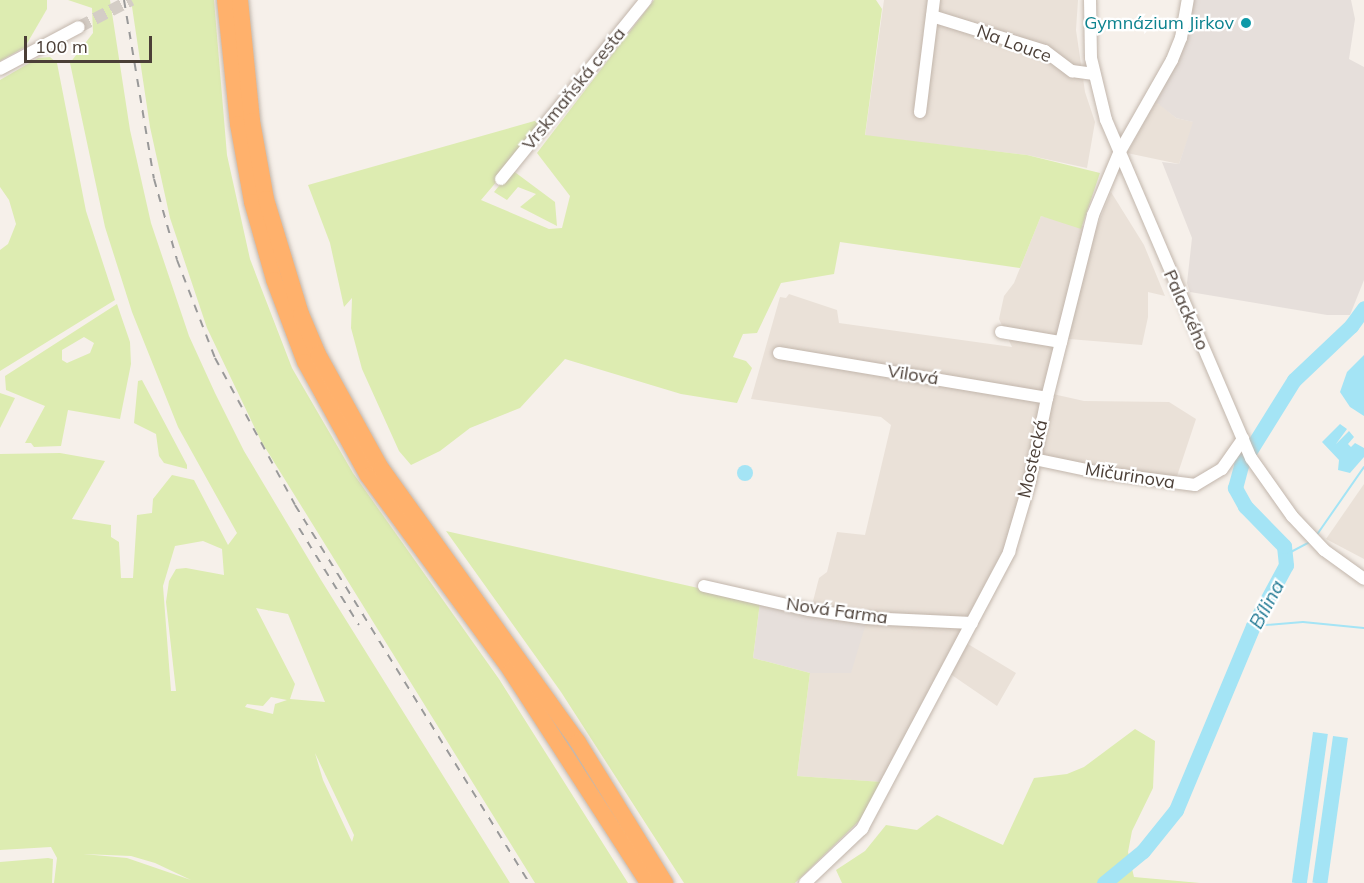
<!DOCTYPE html>
<html>
<head>
<meta charset="utf-8">
<style>
	body { margin:0 }
	#map { position:relative; width:1364px; height:883px; overflow:hidden; background:#f6f0ea; font-family:Mulish,sans-serif }
	div>[style] { position:absolute }
	.residential>* { inset:0; background:#eae1d8 }
	.industrial>* { inset:0; background:#e6dfdb }
	.green>* { inset:0; background:#ddecb1 }
	.water>* { inset:0; background:#a4e4f5; transform-origin:0 0 }
	.round { border-radius:50% }
	.stream>* { height:2px; margin:-1px; padding:0 1px; transform-origin:1px; border-radius:1px; background:#a4e4f5 }
	.river>* { height:15px; margin:-7.5px; padding:0 7.5px; transform-origin:7.5px; border-radius:7.5px; background:#a4e4f5 }
	.minor-tunnel>* { height:12px; margin-top:-6px; transform-origin:0; background:repeating-linear-gradient(90deg,#d4cdc6 0 12px,transparent 0 18px) }
	.roads { filter:drop-shadow(0 0 2px #c2b6ac) drop-shadow(0 0 2px #c2b6ac) }
	.minor>* { height:12px; margin:-6px; padding:0 6px; transform-origin:6px; border-radius:6px; background:#fff }
	.highway>* { height:16px; margin:-8px; padding:0 8px; transform-origin:8px; border-radius:8px; background:#ffb16c }
	.rail>* { height:2px; margin-top:-1px; transform-origin:0; background:repeating-linear-gradient(90deg,#999 0 8px,transparent 0 16px) }
	.dots>* { width:16px; height:16px; translate:-50% -50%; box-sizing:border-box; border:3px solid #fff; border-radius:50% }
	span { translate:-50% -50%; white-space:nowrap; text-align:center; line-height:1.15; -webkit-text-stroke:4.5px #fff; paint-order:stroke }
	.culture-label { font-size:18px; color:#0d838f }
	.right { translate:-100% -50%; text-align:right }
	.street-label { font-size:18px; color:#4b3f37 }
	.water-label { font-size:20px; color:#227a94; font-style:italic }
	.scale { position:absolute; left:24px; top:36px; width:128px; height:27px; box-sizing:border-box; border:3px solid #4b3f37; border-top:0; padding-left:8px; font-size:18px; line-height:21px; white-space:nowrap; color:#4b3f37; -webkit-text-stroke:4px #fff; paint-order:stroke }
</style>
</head>
<body>
<div id="map">
	<div class="residential">
		<i style="clip-path:polygon(884px 0,1078px 0,1076px 30px,1085px 92px,1095px 122px,1087px 168px,1027px 155px,865px 136px)"></i>
		<i style="clip-path:polygon(1156px 101px,1176px 118px,1194px 122px,1179px 164px,1127px 153px)"></i>
		<i style="clip-path:polygon(1111px 192px,1144px 245px,1165px 296px,1148px 292px,1148px 317px,1142px 345px,1057px 338px,1044px 392px,1084px 401px,1169px 402px,1196px 419px,1176px 479px,1039px 456px,1026px 480px,1005px 550px,958px 638px,1016px 673px,997px 706px,943px 669px,881px 782px,797px 776px,810px 673px,851px 673px,812px 605px,819px 578px,827px 572px,837px 532px,865px 535px,891px 425px,881px 417px,751px 399px,780px 297px,786px 298px,789px 294px,837px 310px,839px 323px,1012px 347px,999px 319px,1004px 296px,1014px 283px,1041px 216px,1096px 229px)"></i>
		<i style="clip-path:polygon(1364px 484px,1364px 559px,1326px 539px)"></i>
	</div>
	<div class="industrial">
		<i style="clip-path:polygon(1193px 0,1351px 0,1355px 19px,1349px 59px,1364px 67px,1364px 280px,1350px 315px,1327px 315px,1190px 292px,1187px 283px,1192px 238px,1162px 162px,1179px 164px,1193px 122px,1176px 118px,1156px 102px,1183px 49px)"></i>
		<i style="clip-path:polygon(760px 602px,867px 620px,851px 673px,810px 673px,753px 658px)"></i>
	</div>
	<div class="green">
		<i style="clip-path:polygon(0 0,47px 0,47px 9px,25px 47px,0 61px)"></i>
		<i style="clip-path:polygon(evenodd,68px 0,110px 0,130px 130px,151px 223px,189px 336px,215px 393px,244px 451px,321px 580px,510px 883px,54px 883px,57px 858px,51px 847px,0 850px,0 454px,60px 453px,105px 461px,72px 519px,111px 525px,111px 537px,119px 542px,121px 578px,133px 578px,137px 515px,152px 513px,153px 499px,172px 475px,194px 480px,228px 545px,237px 533px,178px 427px,132px 312px,105px 227px,70px 63px,93px 33px,92px 8px,68px 0,203px 541px,222px 549px,224px 575px,186px 568px,176px 569px,169px 581px,166px 602px,176px 691px,171px 691px,163px 586px,175px 546px,203px 541px,68px 0,256px 608px,288px 614px,325px 702px,290px 699px,295px 684px,256px 608px,68px 0,271px 697px,287px 700px,275px 704px,273px 714px,245px 707px,247px 704px,263px 706px,271px 697px,68px 0,315px 753px,354px 835px,352px 842px,323px 780px,315px 753px,68px 0,83px 854px,131px 856px,155px 863px,191px 880px,127px 858px,83px 854px)"></i>
		<i style="clip-path:polygon(131px 0,214px 0,227px 155px,250px 259px,292px 368px,353px 473px,499px 679px,628px 883px,535px 883px,261px 441px,207px 328px,170px 218px,150px 127px)"></i>
		<i style="clip-path:polygon(654px 0,876px 0,882px 9px,865px 135px,1027px 155px,1100px 173px,1081px 229px,1041px 216px,1020px 268px,840px 242px,834px 274px,781px 283px,757px 333px,743px 334px,733px 357px,746px 361px,752px 368px,737px 403px,681px 394px,565px 359px,520px 408px,470px 428px,440px 451px,411px 465px,399px 451px,362px 369px,351px 328px,352px 298px,344px 307px,330px 243px,308px 185px,552px 116px,481px 200px,549px 229px,562px 228px,570px 196px,537px 153px)"></i>
		<i style="clip-path:polygon(50px 57px,57px 63px,86px 211px,115px 300px,0 371px,0 250px,8px 244px,16px 224px,9px 200px,0 187px,0 80px,38px 58px)"></i>
		<i style="clip-path:polygon(512px 170px,555px 202px,557px 226px,520px 207px,536px 194px,518px 187px,507px 200px,494px 192px)"></i>
		<i style="clip-path:polygon(evenodd,117px 304px,130px 342px,131px 364px,120px 419px,68px 410px,61px 446px,34px 447px,31px 443px,25px 443px,45px 406px,6px 390px,5px 376px,117px 304px,84px 337px,94px 343px,90px 353px,67px 363px,62px 360px,62px 350px,84px 337px)"></i>
		<i style="clip-path:polygon(142px 380px,187px 465px,187px 469px,164px 463px,159px 456px,156px 434px,134px 423px,138px 381px)"></i>
		<i style="clip-path:polygon(0 393px,15px 398px,0 428px)"></i>
		<i style="clip-path:polygon(446px 531px,760px 602px,753px 658px,810px 673px,797px 776px,882px 782px,861px 819px,795px 883px,684px 883px,561px 692px)"></i>
		<i style="clip-path:polygon(1135px 729px,1155px 741px,1153px 788px,1132px 831px,1128px 852px,1134px 877px,1200px 883px,842px 883px,836px 870px,865px 851px,886px 825px,917px 830px,937px 815px,1003px 845px,1034px 778px,1067px 774px,1084px 767px)"></i>
		<i style="clip-path:polygon(48px 858px,53px 859px,52px 883px,0 883px,0 862px)"></i>
	</div>
	<div class="water">
		<i style="clip-path:polygon(1364px 355px,1364px 416px,1350px 407px,1340px 392px,1347px 372px)"></i>
		<i style="clip-path:polygon(1340px 424px,1347px 429px,1336px 444px,1349px 431px,1354px 437px,1348px 444px,1351px 447px,1355px 443px,1364px 448px,1364px 457px,1350px 473px,1338px 470px,1339px 460px,1322px 442px)"></i>
		<i class="round" style="left:737px;top:465px;width:16px;height:16px"></i>
		<i style="left:1313px;top:732px;width:15px;height:152px;rotate:8deg"></i>
		<i style="left:1333px;top:736px;width:15px;height:148px;rotate:8deg"></i>
	</div>
	<div class="stream">
		<i style="left:1316px;top:536px;width:84px;rotate:-55.2deg"></i>
		<i style="left:1287px;top:554px;width:26px;rotate:-28deg"></i>
		<i style="left:1253px;top:626px;width:50px;rotate:-4.6deg"></i>
		<i style="left:1303px;top:622px;width:61px;rotate:5.6deg"></i>
	</div>
	<div class="river">
		<i style="left:1104px;top:883px;width:50px;rotate:-39.4deg"></i>
		<i style="left:1143px;top:851px;width:53px;rotate:-51.2deg"></i>
		<i style="left:1176px;top:810px;width:199px;rotate:-67.3deg"></i>
		<i style="left:1253px;top:626px;width:69px;rotate:-61.6deg"></i>
		<i style="left:1286px;top:565px;width:19px;rotate:-96deg"></i>
		<i style="left:1284px;top:546px;width:56px;rotate:-134.3deg"></i>
		<i style="left:1245px;top:506px;width:21px;rotate:-119deg"></i>
		<i style="left:1235px;top:488px;width:24px;rotate:-75deg"></i>
		<i style="left:1241px;top:465px;width:100px;rotate:-58.1deg"></i>
		<i style="left:1294px;top:380px;width:79px;rotate:-43.5deg"></i>
		<i style="left:1351px;top:326px;width:22px;rotate:-54deg"></i>
	</div>
	<div class="minor-tunnel">
		<i style="left:79px;top:27px;width:59px;rotate:-27.4deg"></i>
	</div>
	<div class="roads">
		<div class="minor">
			<i style="left:1090px;top:0;width:58px;rotate:89deg"></i>
			<i style="left:1091px;top:58px;width:64px;rotate:76.4deg"></i>
			<i style="left:1106px;top:120px;width:368px;rotate:66.8deg"></i>
			<i style="left:1251px;top:458px;width:71px;rotate:54.7deg"></i>
			<i style="left:1292px;top:516px;width:47px;rotate:46.7deg"></i>
			<i style="left:1324px;top:550px;width:49px;rotate:35.9deg"></i>
			<i style="left:932px;top:16px;width:118px;rotate:17.2deg"></i>
			<i style="left:1045px;top:51px;width:34px;rotate:37deg"></i>
			<i style="left:1072px;top:71px;width:22px;rotate:8deg"></i>
			<i style="left:0;top:69px;width:89px;rotate:-28deg"></i>
			<i style="left:920px;top:112px;width:113px;rotate:-82.9deg"></i>
			<i style="left:501px;top:179px;width:230px;rotate:-51deg"></i>
			<i style="left:1001px;top:332px;width:61px;rotate:9.5deg"></i>
			<i style="left:779px;top:353px;width:272px;rotate:9.5deg"></i>
			<i style="left:1034px;top:459px;width:63px;rotate:11.8deg"></i>
			<i style="left:1096px;top:472px;width:100px;rotate:7.5deg"></i>
			<i style="left:1195px;top:485px;width:31px;rotate:-31deg"></i>
			<i style="left:1222px;top:469px;width:37px;rotate:-55deg"></i>
			<i style="left:704px;top:586px;width:108px;rotate:12.9deg"></i>
			<i style="left:809px;top:610px;width:58px;rotate:8deg"></i>
			<i style="left:866px;top:618px;width:106px;rotate:2.7deg"></i>
			<i style="left:805px;top:883px;width:79px;rotate:-43.5deg"></i>
			<i style="left:862px;top:829px;width:314px;rotate:-62deg"></i>
			<i style="left:1009px;top:552px;width:74px;rotate:-73.5deg"></i>
			<i style="left:1030px;top:481px;width:85px;rotate:-78.4deg"></i>
			<i style="left:1047px;top:398px;width:189px;rotate:-75.9deg"></i>
			<i style="left:1093px;top:215px;width:67px;rotate:-67.2deg"></i>
			<i style="left:1119px;top:153px;width:107px;rotate:-60.3deg"></i>
			<i style="left:1172px;top:60px;width:24px;rotate:-68deg"></i>
			<i style="left:1181px;top:38px;width:39px;rotate:-80deg"></i>
		</div>
		<div class="highway">
			<i style="left:225px;top:0;width:125px;rotate:84deg"></i>
			<i style="left:238px;top:124px;width:79px;rotate:79.8deg"></i>
			<i style="left:252px;top:202px;width:81px;rotate:74.2deg"></i>
			<i style="left:274px;top:280px;width:88px;rotate:69.3deg"></i>
			<i style="left:305px;top:362px;width:130px;rotate:61.1deg"></i>
			<i style="left:368px;top:476px;width:242px;rotate:53.7deg"></i>
			<i style="left:511px;top:671px;width:252px;rotate:57.1deg"></i>
			<i style="left:240px;top:0;width:122px;rotate:84.3deg"></i>
			<i style="left:252px;top:121px;width:79px;rotate:79.8deg"></i>
			<i style="left:266px;top:199px;width:120px;rotate:73.1deg"></i>
			<i style="left:301px;top:314px;width:43px;rotate:67deg"></i>
			<i style="left:318px;top:354px;width:130px;rotate:61.1deg"></i>
			<i style="left:381px;top:468px;width:337px;rotate:54.3deg"></i>
			<i style="left:578px;top:742px;width:166px;rotate:58.3deg"></i>
		</div>
	</div>
	<div class="rail">
		<i style="left:124px;top:0;width:181px;rotate:80.5deg"></i>
		<i style="left:154px;top:179px;width:84px;rotate:74.1deg"></i>
		<i style="left:177px;top:260px;width:105px;rotate:68.8deg"></i>
		<i style="left:215px;top:358px;width:167px;rotate:61.4deg"></i>
		<i style="left:295px;top:505px;width:445px;rotate:58.2deg"></i>
		<i style="left:299px;top:528px;width:114px;rotate:58.3deg"></i>
	</div>
	<div class="dots">
		<i style="left:1246px;top:23px;background:#0f9aa8"></i>
	</div>
	<div class="culture-label">
		<span class="right" style="left:1234px;top:23px">Gymnázium Jirkov</span>
	</div>
	<div class="street-label">
		<span style="left:1014px;top:44px;rotate:20deg">Na Louce</span>
		<span style="left:574px;top:89px;rotate:-51deg">Vrskmaňská cesta</span>
		<span style="left:1186px;top:310px;rotate:66deg">Palackého</span>
		<span style="left:913px;top:375px;rotate:9deg">Vilová</span>
		<span style="left:1033px;top:459px;rotate:-77deg">Mostecká</span>
		<span style="left:1130px;top:476px;rotate:9deg">Mičurinova</span>
		<span style="left:837px;top:611px;rotate:8deg">Nová Farma</span>
	</div>
	<div class="water-label">
		<span style="left:1266px;top:604px;rotate:-62deg">Bílina</span>
	</div>
	<div class="scale">100 m</div>
</div>
</body>
</html>
